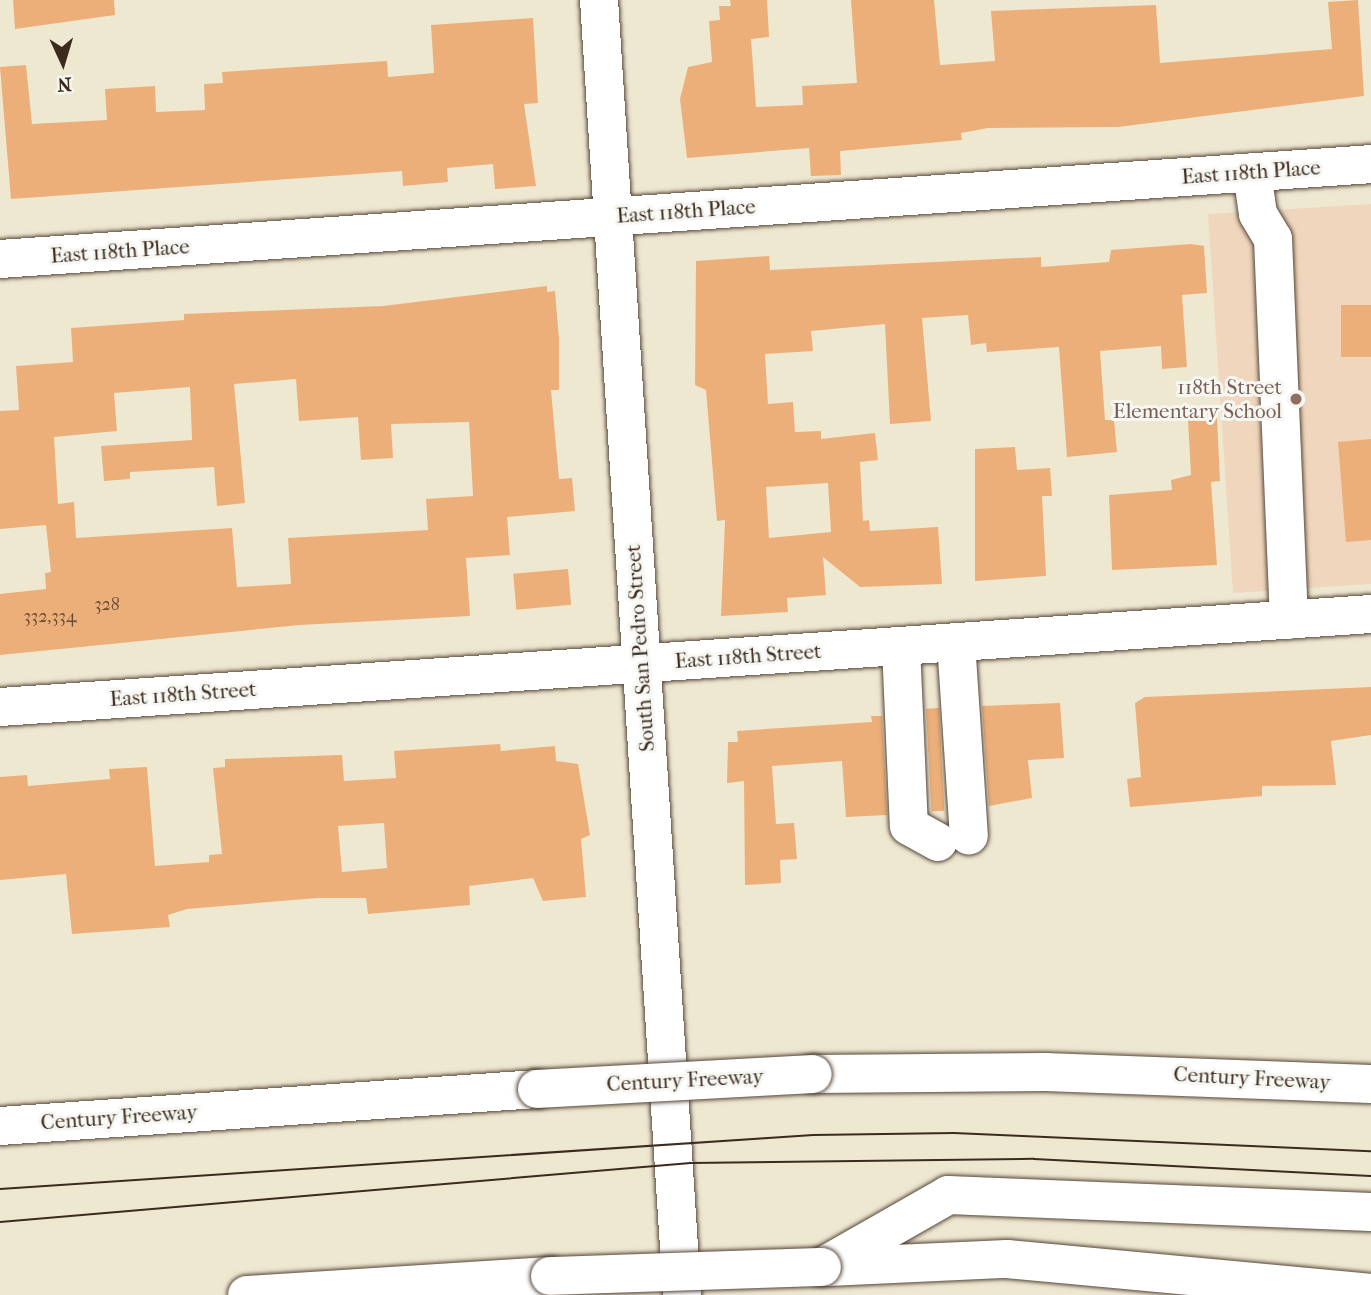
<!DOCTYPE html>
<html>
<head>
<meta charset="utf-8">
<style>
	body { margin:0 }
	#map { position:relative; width:1371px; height:1295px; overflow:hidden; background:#efe8d1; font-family:"IM FELL French Canon",serif }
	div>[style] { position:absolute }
	.built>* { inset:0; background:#f0d6bc }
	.building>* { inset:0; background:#edaf79; transform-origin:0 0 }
	.roads { filter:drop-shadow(0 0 2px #564639) drop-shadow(0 0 2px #564639) }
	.minor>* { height:38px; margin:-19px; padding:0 19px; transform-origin:19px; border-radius:19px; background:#fff }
	.highway>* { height:38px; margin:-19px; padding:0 19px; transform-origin:19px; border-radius:19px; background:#fff }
	.tram>* { height:2px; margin:-1px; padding:0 1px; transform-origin:1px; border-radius:1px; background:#3b2a1e }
	.bridges { filter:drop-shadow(0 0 2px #564639) drop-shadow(0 0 2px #564639) }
	.highway-bridge>* { height:38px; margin:-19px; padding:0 19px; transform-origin:19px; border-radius:19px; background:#fff }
	.dots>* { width:19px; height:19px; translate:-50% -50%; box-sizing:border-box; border:4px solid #f6f6f2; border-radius:50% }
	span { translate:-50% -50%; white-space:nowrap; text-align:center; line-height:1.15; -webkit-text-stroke:6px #f6f6f2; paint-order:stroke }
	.number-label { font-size:18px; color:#684b35 }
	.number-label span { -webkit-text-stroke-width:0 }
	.street-label { font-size:21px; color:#3b2a1e }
	.education-label { font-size:21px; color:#785e54 }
	.right { translate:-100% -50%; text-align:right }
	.north { position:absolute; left:28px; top:28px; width:70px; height:70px; -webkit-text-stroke:5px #f6f6f2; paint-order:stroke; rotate:176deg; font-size:19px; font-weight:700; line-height:28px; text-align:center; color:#3b2a1e }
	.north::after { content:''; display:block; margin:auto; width:24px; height:32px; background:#3b2a1e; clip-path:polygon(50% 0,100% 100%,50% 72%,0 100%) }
</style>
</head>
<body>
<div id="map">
	<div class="built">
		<i style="clip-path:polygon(1371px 204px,1371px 584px,1233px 593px,1208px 214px)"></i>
	</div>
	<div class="building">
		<i style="clip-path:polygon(13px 0,114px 0,115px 15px,15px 29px)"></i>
		<i style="clip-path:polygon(730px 0,767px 0,769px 37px,751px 39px,756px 107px,803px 105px,802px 86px,857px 83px,851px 0,934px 0,940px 65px,995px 61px,991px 11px,1156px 5px,1160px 63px,1332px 49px,1328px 2px,1358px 0,1364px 96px,1118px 127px,988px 128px,961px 133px,962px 140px,840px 151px,841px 175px,811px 176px,809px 148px,687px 158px,680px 99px,688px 67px,712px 62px,709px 21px,720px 20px,719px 6px,731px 6px)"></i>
		<i style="clip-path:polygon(533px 18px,538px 103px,524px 104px,536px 186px,495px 189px,493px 164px,447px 168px,448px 182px,403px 186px,402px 171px,11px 199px,0 67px,26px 65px,32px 124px,107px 120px,105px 89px,155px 86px,156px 112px,205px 110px,204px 84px,223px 83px,222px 72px,387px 61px,388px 77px,434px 73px,431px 25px)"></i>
		<i style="clip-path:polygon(evenodd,1191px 244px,1204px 246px,1207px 293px,1182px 295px,1187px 367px,1162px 369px,1161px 346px,1100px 351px,1105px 420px,1114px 420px,1117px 452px,1067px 457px,1059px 347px,987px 352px,986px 343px,971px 345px,968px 315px,922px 318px,931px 421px,890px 424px,885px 324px,811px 331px,813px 351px,765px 354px,768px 404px,793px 402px,795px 432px,821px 431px,821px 439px,875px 433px,878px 460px,860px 462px,863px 521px,869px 520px,870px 531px,938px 527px,942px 584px,860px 587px,823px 557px,826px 595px,787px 598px,788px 612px,721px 616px,725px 520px,717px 521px,706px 390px,695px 385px,696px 261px,769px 256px,770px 270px,1041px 257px,1041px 267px,1109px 262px,1111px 250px,1191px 244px,828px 483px,831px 532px,769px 538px,766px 487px,828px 483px)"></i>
		<i style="clip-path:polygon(evenodd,547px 286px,547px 292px,555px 291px,559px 339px,559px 390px,551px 390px,559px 479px,572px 478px,575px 511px,507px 517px,510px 555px,466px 558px,470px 616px,300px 625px,0 655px,0 594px,46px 589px,45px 573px,51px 572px,46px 525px,0 529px,0 411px,19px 410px,16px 366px,73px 362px,71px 328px,184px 320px,184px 314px,383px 306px,547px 286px,296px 379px,299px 421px,358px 417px,361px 460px,393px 458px,391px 424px,469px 422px,473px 496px,426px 499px,428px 530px,288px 538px,291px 584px,237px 587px,232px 528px,76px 538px,74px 502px,58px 504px,54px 437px,117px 431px,114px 393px,190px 387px,192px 440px,101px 446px,104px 481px,130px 479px,130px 472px,214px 467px,217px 506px,245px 503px,234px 384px,296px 379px)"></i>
		<i style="left:1371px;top:305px;width:52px;height:30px;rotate:90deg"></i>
		<i style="clip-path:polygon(1217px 418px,1220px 481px,1211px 482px,1217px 565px,1112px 570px,1109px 495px,1172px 490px,1171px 480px,1191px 475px,1188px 420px)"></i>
		<i style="clip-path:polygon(1371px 439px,1371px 540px,1346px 542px,1338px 442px)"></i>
		<i style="clip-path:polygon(1015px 447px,1017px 470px,1050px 468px,1052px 496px,1042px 496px,1046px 576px,975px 581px,975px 449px)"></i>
		<i style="left:568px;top:569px;width:36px;height:55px;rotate:85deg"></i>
		<i style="clip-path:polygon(1371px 687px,1371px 735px,1331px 741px,1336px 785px,1262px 786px,1262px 796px,1130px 807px,1127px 779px,1141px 777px,1135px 703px,1145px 697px)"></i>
		<i style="clip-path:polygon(1060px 703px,1064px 758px,1028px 760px,1032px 798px,989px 806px,982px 706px)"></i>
		<i style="left:939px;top:708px;width:103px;height:13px;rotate:87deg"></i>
		<i style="clip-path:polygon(871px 716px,882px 716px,887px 815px,846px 817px,842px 761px,772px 766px,776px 824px,794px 823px,797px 859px,780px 860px,781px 883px,745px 885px,744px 781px,727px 783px,728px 742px,738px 742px,737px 731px,872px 722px)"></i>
		<i style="clip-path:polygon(evenodd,500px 744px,501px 751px,555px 746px,556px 761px,578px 764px,590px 835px,581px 839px,586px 897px,543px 901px,533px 878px,469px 886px,470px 905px,368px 914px,366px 898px,317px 898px,187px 909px,168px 915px,170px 927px,72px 934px,66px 874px,0 880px,0 777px,27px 775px,28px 786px,110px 779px,109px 769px,147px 767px,155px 866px,209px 862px,209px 855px,222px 854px,213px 768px,225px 767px,225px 759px,342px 755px,344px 781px,396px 778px,394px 751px,500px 744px,384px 823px,387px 868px,342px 872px,338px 826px,384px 823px)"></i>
	</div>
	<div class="roads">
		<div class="minor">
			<i style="left:599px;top:0;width:1298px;rotate:86.33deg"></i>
			<i style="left:1252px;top:172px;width:42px;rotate:81.9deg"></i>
			<i style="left:1258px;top:214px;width:29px;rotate:59deg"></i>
			<i style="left:1273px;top:239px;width:381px;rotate:87.6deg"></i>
			<i style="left:0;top:259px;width:1374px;rotate:-3.96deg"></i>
			<i style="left:956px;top:642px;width:194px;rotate:86.2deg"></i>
			<i style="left:901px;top:646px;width:180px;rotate:87.5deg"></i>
			<i style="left:909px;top:826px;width:33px;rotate:29deg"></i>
			<i style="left:0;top:707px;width:1374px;rotate:-3.88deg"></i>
		</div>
		<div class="highway">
			<i style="left:813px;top:1074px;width:232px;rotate:-0.5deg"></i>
			<i style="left:1045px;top:1072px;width:326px;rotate:2.1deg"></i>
			<i style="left:0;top:1126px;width:538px;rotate:-3.94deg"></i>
			<i style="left:822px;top:1267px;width:145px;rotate:-29.7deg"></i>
			<i style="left:948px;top:1195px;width:423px;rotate:2.3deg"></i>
			<i style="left:828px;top:1267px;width:179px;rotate:-2.6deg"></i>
			<i style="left:1007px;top:1259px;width:366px;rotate:5.3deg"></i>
			<i style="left:247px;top:1295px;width:304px;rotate:-3.6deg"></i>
		</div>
	</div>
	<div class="tram">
		<i style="left:0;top:1189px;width:815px;rotate:-3.8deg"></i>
		<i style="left:813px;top:1135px;width:141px;rotate:-0.8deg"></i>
		<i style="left:954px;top:1133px;width:417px;rotate:2.5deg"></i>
		<i style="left:0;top:1222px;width:693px;rotate:-4.89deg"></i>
		<i style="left:690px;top:1163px;width:344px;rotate:-0.7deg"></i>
		<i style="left:1034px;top:1159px;width:337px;rotate:2.9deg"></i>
	</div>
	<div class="bridges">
		<div class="highway-bridge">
			<i style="left:537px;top:1089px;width:276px;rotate:-3.1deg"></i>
			<i style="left:550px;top:1276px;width:272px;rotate:-1.9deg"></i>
		</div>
	</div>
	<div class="dots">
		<i style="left:1296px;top:399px;background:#8d6e63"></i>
	</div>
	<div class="number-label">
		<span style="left:107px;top:605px">328</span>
		<span style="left:50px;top:617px">332,334</span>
	</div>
	<div class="street-label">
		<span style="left:1251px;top:172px;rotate:-4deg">East 118th Place</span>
		<span style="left:686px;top:211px;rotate:-4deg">East 118th Place</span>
		<span style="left:120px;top:251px;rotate:-4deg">East 118th Place</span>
		<span style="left:640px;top:648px;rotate:-94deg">South San Pedro Street</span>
		<span style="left:748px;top:656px;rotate:-4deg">East 118th Street</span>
		<span style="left:183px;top:694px;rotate:-4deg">East 118th Street</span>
		<span style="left:1252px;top:1078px;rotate:3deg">Century Freeway</span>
		<span style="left:685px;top:1080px;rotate:-3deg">Century Freeway</span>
		<span style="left:119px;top:1117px;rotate:-4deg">Century Freeway</span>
	</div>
	<div class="education-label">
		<span class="right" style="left:1282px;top:399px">118th Street<br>Elementary School</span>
	</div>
	<div class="north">N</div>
</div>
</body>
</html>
